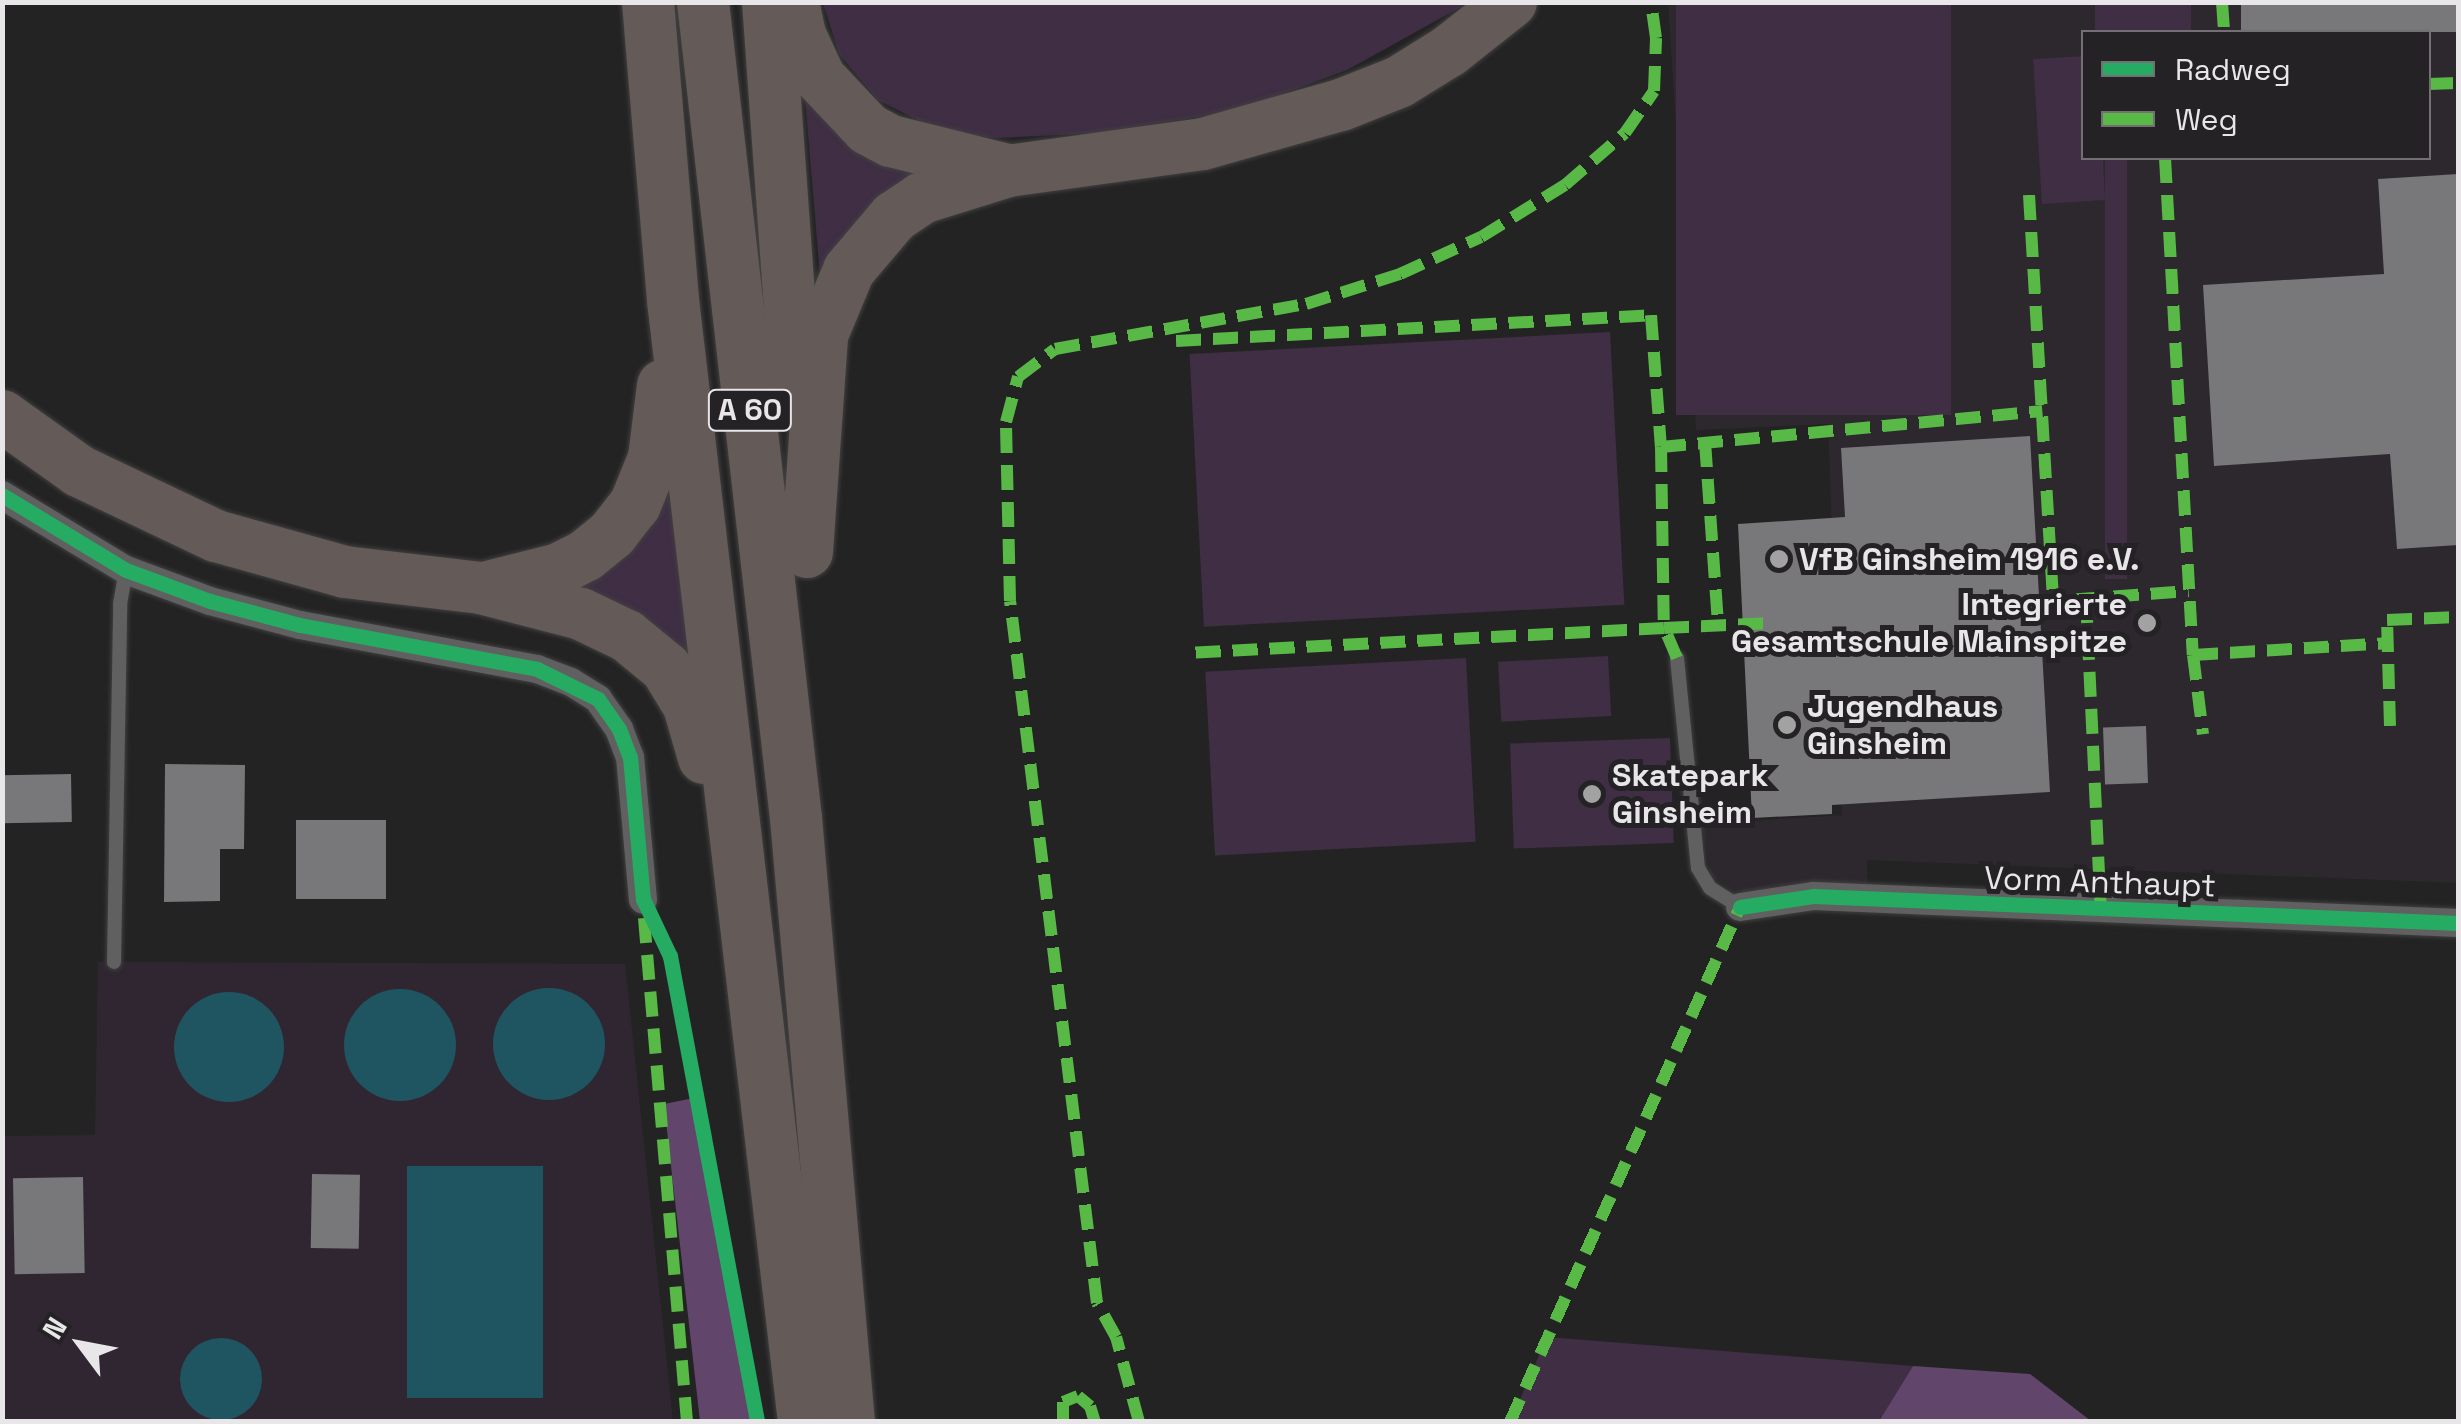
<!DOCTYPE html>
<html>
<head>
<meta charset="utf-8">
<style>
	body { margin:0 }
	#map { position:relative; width:2461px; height:1424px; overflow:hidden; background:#242324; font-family:"Space Grotesk",sans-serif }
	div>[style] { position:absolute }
	.industrial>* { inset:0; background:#2f2632 }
	.built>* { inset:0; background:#2d272e }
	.green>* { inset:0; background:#3f2e44; transform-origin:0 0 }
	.forest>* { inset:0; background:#61456a }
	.water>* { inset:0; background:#1f5560; transform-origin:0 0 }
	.round { border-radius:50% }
	.building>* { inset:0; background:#787779; transform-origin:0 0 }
	.roads { filter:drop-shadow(0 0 2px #414041) drop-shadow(0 0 2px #414041) }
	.lane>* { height:14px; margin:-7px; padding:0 7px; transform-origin:7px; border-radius:7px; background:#616061 }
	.street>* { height:28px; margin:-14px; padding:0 14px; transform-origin:14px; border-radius:14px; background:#616061 }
	.highway>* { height:52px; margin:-26px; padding:0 26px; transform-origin:26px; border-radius:26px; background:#645a57 }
	.quiet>* { height:12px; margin-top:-6px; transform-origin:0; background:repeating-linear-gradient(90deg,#58b947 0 25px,transparent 0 37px) }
	.cycleway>* { height:15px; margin:-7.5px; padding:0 7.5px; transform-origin:7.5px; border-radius:7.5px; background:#26ab63 }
	.dots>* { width:28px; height:28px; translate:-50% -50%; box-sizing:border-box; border:5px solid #242225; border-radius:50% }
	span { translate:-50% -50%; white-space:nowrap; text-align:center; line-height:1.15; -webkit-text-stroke:10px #242225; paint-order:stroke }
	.shield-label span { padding:2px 8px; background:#242225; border:2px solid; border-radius:8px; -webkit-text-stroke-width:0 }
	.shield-label { font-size:30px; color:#e8e6e8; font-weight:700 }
	.poi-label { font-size:32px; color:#e8e6e8; font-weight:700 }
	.left { translate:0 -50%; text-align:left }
	.right { translate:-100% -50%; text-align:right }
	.street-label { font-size:32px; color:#e8e6e8 }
	.frame { position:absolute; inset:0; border:5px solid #e8e6e8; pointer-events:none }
	.legend { position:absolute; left:2081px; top:30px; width:350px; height:130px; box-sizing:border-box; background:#242225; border:2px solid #727073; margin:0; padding:12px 18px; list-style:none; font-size:30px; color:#e8e6e8 }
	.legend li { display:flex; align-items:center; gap:20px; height:50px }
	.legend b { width:50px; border:2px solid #727073 }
	.north { position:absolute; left:30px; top:1294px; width:100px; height:100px; -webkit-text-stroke:8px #242225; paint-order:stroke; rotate:302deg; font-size:28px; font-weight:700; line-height:40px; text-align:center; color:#e8e6e8 }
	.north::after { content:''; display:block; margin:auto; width:35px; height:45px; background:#e8e6e8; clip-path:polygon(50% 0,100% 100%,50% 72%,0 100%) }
</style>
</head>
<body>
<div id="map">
	<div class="industrial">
		<i style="clip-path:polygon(98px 962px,625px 964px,673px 1421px,3px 1421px,2px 1136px,95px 1135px)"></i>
	</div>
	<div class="built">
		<i style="clip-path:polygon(evenodd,1668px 3px,2458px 3px,2458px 883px,1867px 860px,1867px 887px,1754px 894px,1731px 890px,1711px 875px,1702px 824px,1842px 815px,1828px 424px,1696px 430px,1668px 3px,2084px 32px,2428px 32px,2428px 158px,2084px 158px,2084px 32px)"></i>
	</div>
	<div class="green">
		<i style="clip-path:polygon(823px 3px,1468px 3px,1347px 70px,1239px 110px,1098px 133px,995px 138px,941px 132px,878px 100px,839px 54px)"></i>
		<i style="left:1676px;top:3px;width:275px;height:412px"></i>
		<i style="left:2095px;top:3px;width:96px;height:29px"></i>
		<i style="clip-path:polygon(2083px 56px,2084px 158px,2103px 158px,2105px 200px,2042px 204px,2033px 59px)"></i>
		<i style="clip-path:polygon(805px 98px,919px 167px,820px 275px)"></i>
		<i style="left:2105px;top:158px;width:22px;height:421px"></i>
		<i style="left:1610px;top:332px;width:273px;height:421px;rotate:87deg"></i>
		<i style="clip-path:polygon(668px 468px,695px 678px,568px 577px)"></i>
		<i style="left:1608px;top:656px;width:60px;height:110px;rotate:87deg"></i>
		<i style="left:1466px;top:658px;width:184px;height:261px;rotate:87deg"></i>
		<i style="left:1670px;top:738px;width:105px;height:160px;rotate:88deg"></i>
		<i style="clip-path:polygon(1547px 1337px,1913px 1366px,1879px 1421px,1510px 1422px)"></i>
	</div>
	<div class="forest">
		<i style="clip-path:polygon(694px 1098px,751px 1421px,700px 1421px,664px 1104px)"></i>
		<i style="clip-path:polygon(1913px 1366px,2030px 1374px,2091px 1421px,1879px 1421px)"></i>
	</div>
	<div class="water">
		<i class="round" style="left:493px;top:988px;width:112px;height:112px"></i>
		<i class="round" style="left:344px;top:989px;width:112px;height:112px"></i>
		<i class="round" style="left:174px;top:992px;width:110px;height:110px"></i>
		<i style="left:407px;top:1166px;width:136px;height:232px"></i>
		<i class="round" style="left:180px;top:1338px;width:82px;height:82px"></i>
	</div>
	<div class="building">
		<i style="left:2241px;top:2px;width:217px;height:30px"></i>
		<i style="clip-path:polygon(2458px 174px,2458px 545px,2397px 549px,2390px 454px,2214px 466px,2203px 285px,2384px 274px,2378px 179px)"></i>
		<i style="clip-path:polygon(2030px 436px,2050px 792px,1832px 805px,1832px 814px,1752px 818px,1738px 524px,1845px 517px,1841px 448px)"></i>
		<i style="left:2146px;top:726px;width:57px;height:43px;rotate:88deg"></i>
		<i style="clip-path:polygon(165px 764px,245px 765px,244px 849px,220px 849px,220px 901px,164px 902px)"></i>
		<i style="left:71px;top:774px;width:48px;height:69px;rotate:89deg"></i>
		<i style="left:296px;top:820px;width:90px;height:79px"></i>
		<i style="left:312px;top:1174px;width:48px;height:74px;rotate:1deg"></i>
		<i style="left:83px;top:1177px;width:96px;height:70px;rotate:89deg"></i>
	</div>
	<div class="roads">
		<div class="lane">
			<i style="left:1677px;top:658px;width:211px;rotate:84.3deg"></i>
			<i style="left:1698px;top:868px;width:23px;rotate:59deg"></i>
			<i style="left:1710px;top:888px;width:36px;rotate:32deg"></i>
			<i style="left:114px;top:962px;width:358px;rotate:-89deg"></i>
			<i style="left:120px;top:604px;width:35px;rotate:-80deg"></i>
		</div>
		<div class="street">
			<i style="left:2px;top:495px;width:145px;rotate:31.2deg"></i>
			<i style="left:126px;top:570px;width:90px;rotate:20.3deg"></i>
			<i style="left:210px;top:601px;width:93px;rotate:14.9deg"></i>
			<i style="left:300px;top:625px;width:241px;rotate:10.5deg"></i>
			<i style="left:537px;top:669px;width:36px;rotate:21deg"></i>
			<i style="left:571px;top:682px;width:32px;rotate:32deg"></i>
			<i style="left:598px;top:699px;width:37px;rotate:55deg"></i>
			<i style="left:619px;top:729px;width:30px;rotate:69deg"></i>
			<i style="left:630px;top:757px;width:143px;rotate:84.8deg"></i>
			<i style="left:1740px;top:907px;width:75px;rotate:-8.5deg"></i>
			<i style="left:1814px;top:896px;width:645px;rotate:2.4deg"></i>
		</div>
		<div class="highway">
			<i style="left:648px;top:2px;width:299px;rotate:85.2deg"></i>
			<i style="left:673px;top:300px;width:1130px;rotate:83.34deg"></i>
			<i style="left:703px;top:2px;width:821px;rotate:83.5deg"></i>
			<i style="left:796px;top:818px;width:606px;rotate:84.99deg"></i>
			<i style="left:768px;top:2px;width:382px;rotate:85.9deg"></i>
			<i style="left:793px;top:2px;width:34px;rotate:78deg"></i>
			<i style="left:800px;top:35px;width:47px;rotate:65.1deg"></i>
			<i style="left:820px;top:78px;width:70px;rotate:46.7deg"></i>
			<i style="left:868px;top:129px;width:26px;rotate:28deg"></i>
			<i style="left:891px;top:141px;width:120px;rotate:14deg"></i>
			<i style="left:2px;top:416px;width:95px;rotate:35.5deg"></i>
			<i style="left:79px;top:471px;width:152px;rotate:25.4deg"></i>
			<i style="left:216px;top:536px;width:134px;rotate:15.6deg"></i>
			<i style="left:345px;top:572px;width:137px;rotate:6.7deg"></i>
			<i style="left:481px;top:588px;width:103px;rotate:14.6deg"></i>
			<i style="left:581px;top:614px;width:51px;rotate:25.6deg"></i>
			<i style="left:627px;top:636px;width:50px;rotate:39.4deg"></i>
			<i style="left:666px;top:668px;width:44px;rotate:58.8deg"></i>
			<i style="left:689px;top:706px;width:54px;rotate:73.9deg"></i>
			<i style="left:807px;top:552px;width:218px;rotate:-86deg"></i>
			<i style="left:822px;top:335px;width:70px;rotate:-67.4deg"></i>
			<i style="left:849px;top:270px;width:70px;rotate:-49.7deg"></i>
			<i style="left:894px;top:217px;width:34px;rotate:-34deg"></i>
			<i style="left:922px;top:198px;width:90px;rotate:-17.4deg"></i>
			<i style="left:1008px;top:171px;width:197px;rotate:-7.9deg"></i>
			<i style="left:1203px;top:144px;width:143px;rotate:-15.8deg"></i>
			<i style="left:1341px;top:105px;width:62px;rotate:-21.6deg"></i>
			<i style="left:1399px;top:82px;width:59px;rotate:-31.8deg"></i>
			<i style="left:1449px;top:51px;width:79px;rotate:-38.3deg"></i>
			<i style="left:488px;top:587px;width:73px;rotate:-14.2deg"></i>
			<i style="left:559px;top:569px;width:29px;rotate:-27deg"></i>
			<i style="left:585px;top:556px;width:35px;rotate:-39deg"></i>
			<i style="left:612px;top:534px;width:37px;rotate:-52deg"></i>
			<i style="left:635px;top:505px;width:51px;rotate:-68deg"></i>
			<i style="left:654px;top:458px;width:73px;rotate:-82.9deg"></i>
		</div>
	</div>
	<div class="quiet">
		<i style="left:2222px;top:2px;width:30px;rotate:86deg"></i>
		<i style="left:2428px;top:84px;width:30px;rotate:-2deg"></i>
		<i style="left:2165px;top:158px;width:498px;rotate:86.8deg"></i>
		<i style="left:2193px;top:655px;width:194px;rotate:-3.5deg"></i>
		<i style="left:2029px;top:195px;width:406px;rotate:86.6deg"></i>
		<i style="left:1176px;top:341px;width:476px;rotate:-3.1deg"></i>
		<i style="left:1651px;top:315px;width:132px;rotate:85.7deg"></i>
		<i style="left:1661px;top:447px;width:181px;rotate:89.1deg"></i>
		<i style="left:1664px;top:628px;width:473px;rotate:177deg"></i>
		<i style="left:1705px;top:442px;width:183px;rotate:85.9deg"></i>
		<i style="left:1661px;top:447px;width:383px;rotate:-5.4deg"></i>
		<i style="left:2086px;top:598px;width:313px;rotate:87.3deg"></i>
		<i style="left:2040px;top:602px;width:149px;rotate:-4.2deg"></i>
		<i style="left:2193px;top:655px;width:80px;rotate:82.8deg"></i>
		<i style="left:1677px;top:658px;width:33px;rotate:-113deg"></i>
		<i style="left:1664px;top:628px;width:108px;rotate:-2.7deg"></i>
		<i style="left:2390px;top:726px;width:106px;rotate:-91.6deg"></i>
		<i style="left:2387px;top:620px;width:71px;rotate:-2.4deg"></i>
		<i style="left:644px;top:918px;width:506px;rotate:85.12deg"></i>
		<i style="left:1063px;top:1422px;width:20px;rotate:-90deg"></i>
		<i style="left:1063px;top:1402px;width:16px;rotate:-22deg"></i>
		<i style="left:1078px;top:1396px;width:16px;rotate:40deg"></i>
		<i style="left:1090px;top:1406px;width:17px;rotate:73deg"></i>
		<i style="left:1139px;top:1422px;width:88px;rotate:-105.1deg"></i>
		<i style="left:1116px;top:1337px;width:39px;rotate:-119deg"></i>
		<i style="left:1097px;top:1303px;width:707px;rotate:-97.06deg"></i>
		<i style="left:1010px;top:601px;width:179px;rotate:-91.3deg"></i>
		<i style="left:1006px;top:422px;width:47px;rotate:-75.1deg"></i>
		<i style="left:1018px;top:377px;width:46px;rotate:-37.1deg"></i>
		<i style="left:1055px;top:349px;width:255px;rotate:-10.2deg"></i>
		<i style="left:1306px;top:304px;width:99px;rotate:-17.7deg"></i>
		<i style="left:1400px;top:274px;width:89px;rotate:-24.6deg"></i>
		<i style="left:1481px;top:237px;width:99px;rotate:-31.8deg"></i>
		<i style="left:1565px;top:185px;width:79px;rotate:-40.9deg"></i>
		<i style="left:1625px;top:133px;width:51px;rotate:-55.4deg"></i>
		<i style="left:1654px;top:91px;width:53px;rotate:-87.8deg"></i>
		<i style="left:1656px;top:38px;width:36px;rotate:-98deg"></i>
		<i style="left:1510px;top:1422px;width:564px;rotate:-65.93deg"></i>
	</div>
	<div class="cycleway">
		<i style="left:2px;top:495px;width:145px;rotate:31.2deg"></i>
		<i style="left:126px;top:570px;width:90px;rotate:20.3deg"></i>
		<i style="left:210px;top:601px;width:93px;rotate:14.9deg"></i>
		<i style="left:300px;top:625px;width:241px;rotate:10.5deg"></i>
		<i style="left:537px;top:669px;width:68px;rotate:26.2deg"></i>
		<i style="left:598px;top:699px;width:37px;rotate:55deg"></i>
		<i style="left:619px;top:729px;width:30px;rotate:69deg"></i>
		<i style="left:630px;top:757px;width:143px;rotate:84.8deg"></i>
		<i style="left:643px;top:899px;width:63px;rotate:64.7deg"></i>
		<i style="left:670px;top:956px;width:474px;rotate:79.4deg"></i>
		<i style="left:1740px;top:907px;width:75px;rotate:-8.5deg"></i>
		<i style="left:1814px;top:896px;width:645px;rotate:2.4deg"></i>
	</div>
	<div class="dots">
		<i style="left:1779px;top:559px;background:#a3a2a3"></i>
		<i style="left:2147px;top:623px;background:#a3a2a3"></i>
		<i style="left:1787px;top:725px;background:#a3a2a3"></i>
		<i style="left:1592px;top:794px;background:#a3a2a3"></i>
	</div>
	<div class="shield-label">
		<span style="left:750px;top:410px">A 60</span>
	</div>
	<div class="poi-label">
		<span class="left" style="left:1799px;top:559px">VfB Ginsheim 1916 e.V.</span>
		<span class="right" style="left:2127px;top:623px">Integrierte<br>Gesamtschule Mainspitze</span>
		<span class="left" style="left:1807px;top:725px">Jugendhaus<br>Ginsheim</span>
		<span class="left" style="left:1612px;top:794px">Skatepark<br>Ginsheim</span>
	</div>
	<div class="street-label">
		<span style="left:2100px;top:882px;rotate:2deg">Vorm Anthaupt</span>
	</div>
	<div class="frame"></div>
	<ul class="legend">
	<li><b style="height:12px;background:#26ab63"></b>Radweg</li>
	<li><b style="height:12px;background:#58b947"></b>Weg</li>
	</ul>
	<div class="north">N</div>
</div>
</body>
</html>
